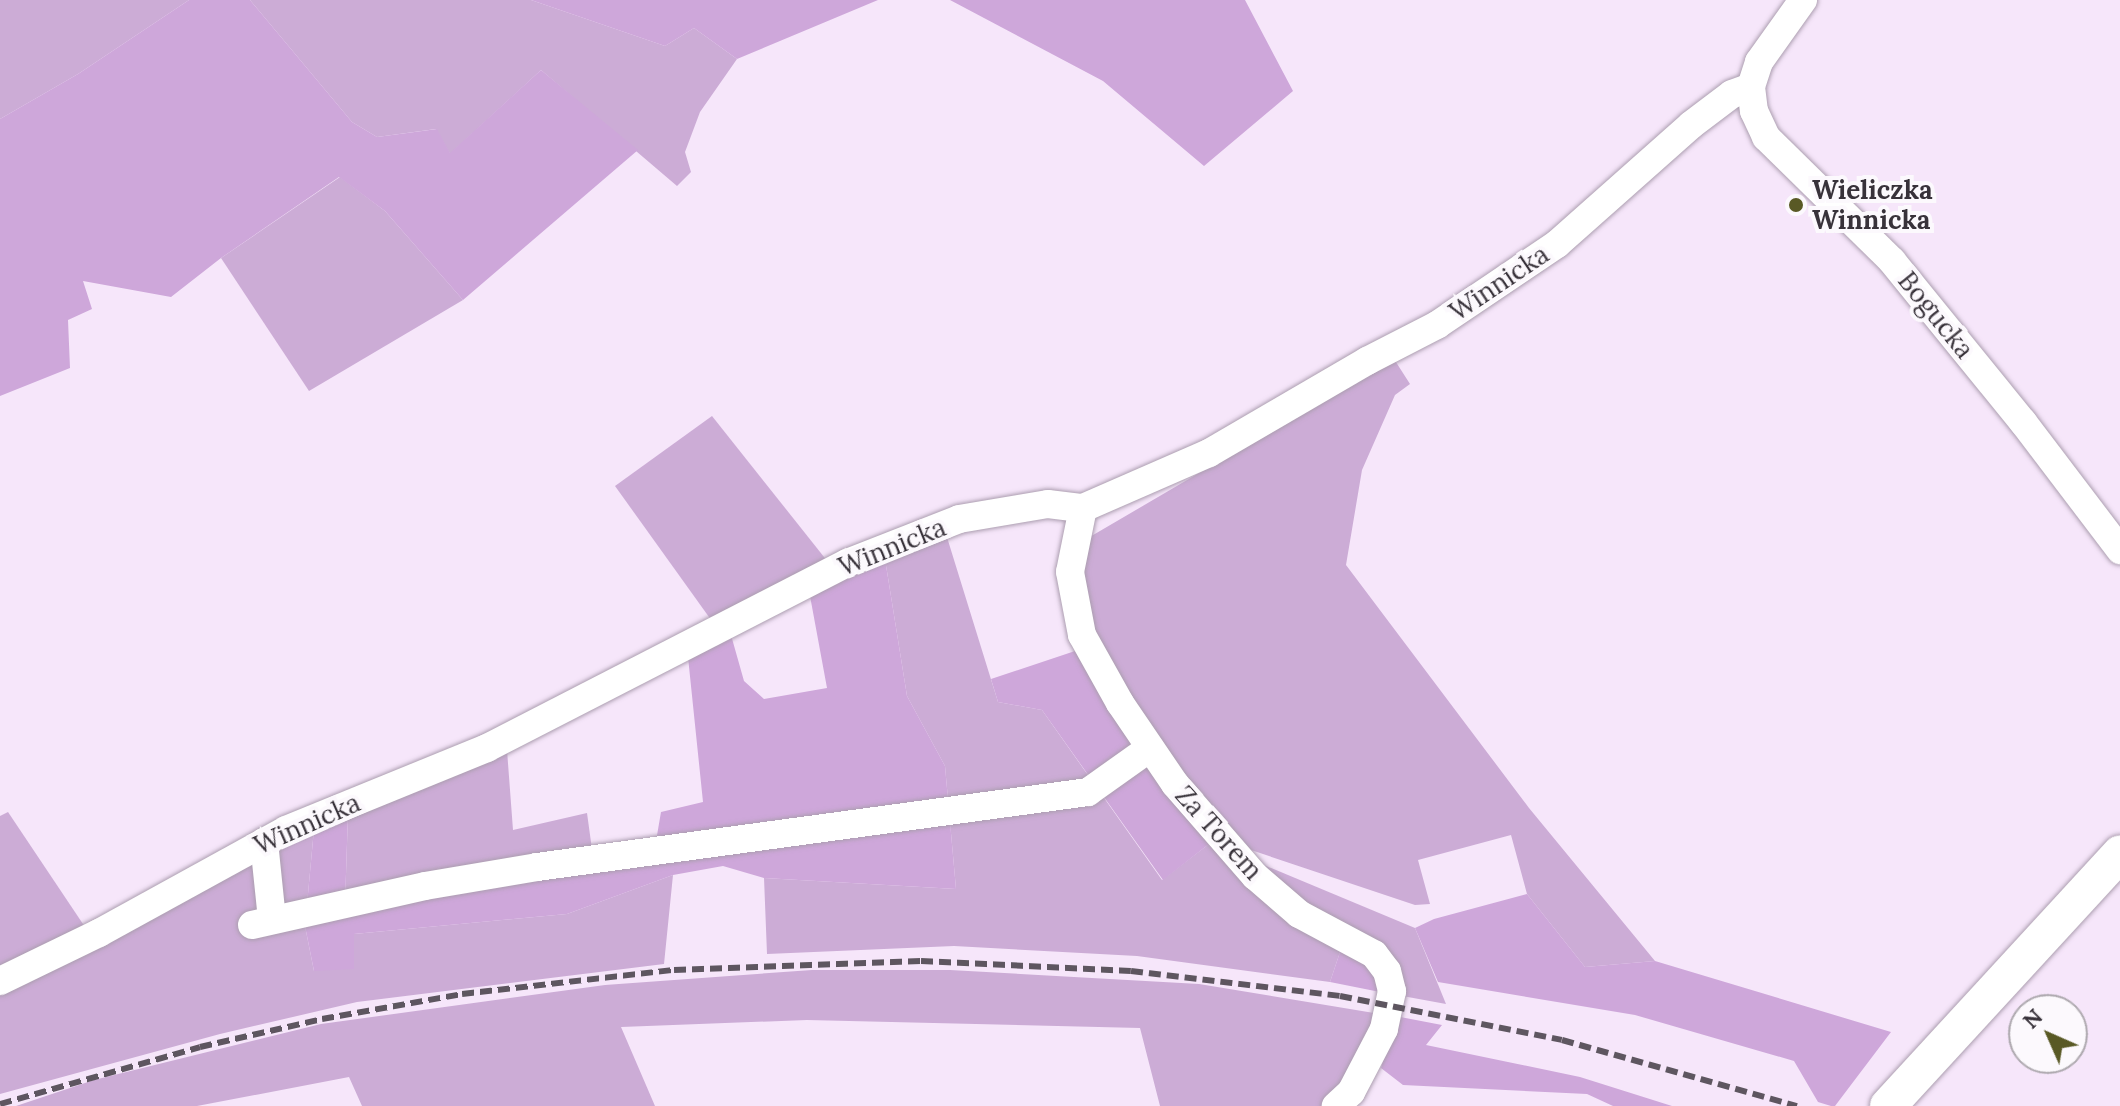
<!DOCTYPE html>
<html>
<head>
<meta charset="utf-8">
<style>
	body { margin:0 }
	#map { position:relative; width:2120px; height:1106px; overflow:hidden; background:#f6e6fa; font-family:Lora,serif }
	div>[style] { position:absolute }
	.green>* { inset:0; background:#ccacd6 }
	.forest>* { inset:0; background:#cea7da }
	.roads { filter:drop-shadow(0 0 2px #ac9eb0) drop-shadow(0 0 2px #ac9eb0) }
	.minor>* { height:28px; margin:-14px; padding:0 14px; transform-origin:14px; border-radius:14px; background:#fff }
	.major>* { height:36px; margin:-18px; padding:0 18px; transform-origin:18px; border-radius:18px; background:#fff }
	.rail>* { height:6px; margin-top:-3px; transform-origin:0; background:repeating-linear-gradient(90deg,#5e5660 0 12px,transparent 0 18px) }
	.dots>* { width:22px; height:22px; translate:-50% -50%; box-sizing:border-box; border:4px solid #fcf9fd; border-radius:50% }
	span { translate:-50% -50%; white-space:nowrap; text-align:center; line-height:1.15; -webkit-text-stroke:8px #fcf9fd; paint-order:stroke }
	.poi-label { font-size:26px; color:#38323a; font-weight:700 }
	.left { translate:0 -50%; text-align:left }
	.street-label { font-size:26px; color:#38323a }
	.north { position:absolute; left:2008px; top:994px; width:80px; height:80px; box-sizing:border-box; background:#fcf9fd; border:2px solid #aea9af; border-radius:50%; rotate:315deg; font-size:22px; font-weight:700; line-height:32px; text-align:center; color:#38323a }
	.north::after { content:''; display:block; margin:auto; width:28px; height:36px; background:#595925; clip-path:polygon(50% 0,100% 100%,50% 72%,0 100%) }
</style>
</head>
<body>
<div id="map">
	<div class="green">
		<i style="clip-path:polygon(0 0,189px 0,78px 74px,0 119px)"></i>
		<i style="clip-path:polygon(250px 0,531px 0,665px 46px,694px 28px,737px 59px,700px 112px,685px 152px,691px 172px,677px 186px,541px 70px,450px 154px,436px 129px,377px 137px,352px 122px)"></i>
		<i style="clip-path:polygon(340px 177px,385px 211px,463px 300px,309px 391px,221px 258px)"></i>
		<i style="clip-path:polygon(1394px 359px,1410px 384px,1395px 395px,1362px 470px,1346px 565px,1529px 808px,1655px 961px,1585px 967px,1527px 894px,1511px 835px,1418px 860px,1430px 904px,1415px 905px,1242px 847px,1182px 780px,1089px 630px,1078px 573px,1088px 538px)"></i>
		<i style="clip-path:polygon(712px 416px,828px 562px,714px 624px,615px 486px)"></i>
		<i style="clip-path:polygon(946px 534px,998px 702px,1042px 710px,1162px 880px,1209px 844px,1343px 943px,1330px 982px,1137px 956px,954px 946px,767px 954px,764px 878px,956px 889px,945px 766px,907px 696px,885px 559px)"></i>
		<i style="clip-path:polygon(507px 750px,513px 830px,587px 813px,594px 864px,345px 905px,348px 813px)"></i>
		<i style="clip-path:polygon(8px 812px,87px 930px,0 970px,0 816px)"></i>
		<i style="clip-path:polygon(314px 829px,305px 926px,314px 971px,354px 934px,567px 914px,673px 875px,664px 964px,357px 1002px,220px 1034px,0 1094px,0 991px)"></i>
		<i style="clip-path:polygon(1259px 863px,1415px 928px,1446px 1004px,1397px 995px)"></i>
		<i style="clip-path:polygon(812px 970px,950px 970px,1199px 984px,1380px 1014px,1355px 1069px,1323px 1106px,1160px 1106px,1140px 1028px,807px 1020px,621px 1027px,655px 1106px,362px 1106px,349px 1077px,197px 1106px,16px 1106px,94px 1080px,321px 1024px,605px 985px)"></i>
	</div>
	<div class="forest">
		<i style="clip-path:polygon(189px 0,250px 0,352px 122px,377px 137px,437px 129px,450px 153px,541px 70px,638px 150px,463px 300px,385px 211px,339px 177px,221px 258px,171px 297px,83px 281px,92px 309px,68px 320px,70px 368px,0 396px,0 119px,78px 74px)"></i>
		<i style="clip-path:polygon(531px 0,878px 0,737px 59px,694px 28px,665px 46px)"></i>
		<i style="clip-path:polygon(950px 0,1245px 0,1293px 91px,1204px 166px,1103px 81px)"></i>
		<i style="clip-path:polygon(885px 559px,907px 696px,945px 766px,956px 889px,764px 878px,723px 866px,673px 875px,567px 914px,354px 934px,354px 969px,314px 971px,305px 926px,314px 829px,348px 813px,345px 904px,655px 847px,661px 812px,703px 802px,688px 657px,731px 635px,744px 681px,764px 699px,827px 688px,810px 596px)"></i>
		<i style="clip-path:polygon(1081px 649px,1209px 844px,1163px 880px,1042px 710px,998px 702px,991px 679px)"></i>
		<i style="clip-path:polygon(1527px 894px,1585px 967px,1655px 961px,1891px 1032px,1835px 1106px,1831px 1106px,1818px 1102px,1794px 1061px,1635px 1015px,1438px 982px,1415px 928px,1434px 919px)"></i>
		<i style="clip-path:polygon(1343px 943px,1357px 951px,1385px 993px,1330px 982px)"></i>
		<i style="clip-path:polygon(1395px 1016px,1442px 1025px,1426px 1045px,1580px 1077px,1672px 1106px,1613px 1106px,1587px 1094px,1403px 1085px,1381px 1068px)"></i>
	</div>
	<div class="roads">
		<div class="minor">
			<i style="left:1803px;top:0;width:76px;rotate:125.4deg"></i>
			<i style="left:1759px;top:62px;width:26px;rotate:108deg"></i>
			<i style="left:1751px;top:87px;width:24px;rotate:83deg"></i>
			<i style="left:1754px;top:111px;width:29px;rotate:65deg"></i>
			<i style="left:1766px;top:137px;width:177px;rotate:44.5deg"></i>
			<i style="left:1892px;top:261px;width:208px;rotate:50.9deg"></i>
			<i style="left:2023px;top:422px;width:161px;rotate:52.8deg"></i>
			<i style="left:1083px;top:508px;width:65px;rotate:101.5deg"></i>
			<i style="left:1070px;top:572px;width:64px;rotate:79.2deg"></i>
			<i style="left:1082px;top:635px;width:78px;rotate:60.8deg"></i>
			<i style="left:1120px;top:703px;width:98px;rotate:55.8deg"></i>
			<i style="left:1175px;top:784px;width:122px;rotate:49deg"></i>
			<i style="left:1255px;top:876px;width:58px;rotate:40.8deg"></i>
			<i style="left:1299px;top:914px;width:85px;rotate:28.1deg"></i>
			<i style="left:1374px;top:954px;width:21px;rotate:53deg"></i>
			<i style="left:1387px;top:971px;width:21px;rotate:76deg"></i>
			<i style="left:1392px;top:991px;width:39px;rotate:102deg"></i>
			<i style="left:1384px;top:1029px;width:71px;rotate:117.6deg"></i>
			<i style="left:1351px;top:1092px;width:21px;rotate:137deg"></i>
			<i style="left:264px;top:842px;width:78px;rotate:84.1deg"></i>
			<i style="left:252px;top:925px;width:177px;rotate:-12.7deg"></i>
			<i style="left:425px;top:886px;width:114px;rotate:-9.6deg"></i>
			<i style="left:537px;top:867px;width:556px;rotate:-7.75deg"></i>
			<i style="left:1088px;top:792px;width:76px;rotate:-35.4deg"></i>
			<i style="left:0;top:981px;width:110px;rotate:-25.9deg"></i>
			<i style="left:99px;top:933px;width:213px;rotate:-28.8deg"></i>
			<i style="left:286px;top:830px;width:217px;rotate:-22.2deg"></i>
			<i style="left:487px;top:748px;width:405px;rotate:-27.2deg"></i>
			<i style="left:847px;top:563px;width:120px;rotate:-21.4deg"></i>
			<i style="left:959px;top:519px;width:90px;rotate:-9.6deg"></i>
			<i style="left:1048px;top:504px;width:35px;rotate:7deg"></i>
			<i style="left:1083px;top:508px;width:137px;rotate:-23.6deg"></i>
			<i style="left:1209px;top:453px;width:183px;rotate:-30.2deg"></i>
			<i style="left:1367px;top:361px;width:79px;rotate:-27.2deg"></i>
			<i style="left:1437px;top:325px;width:145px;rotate:-34deg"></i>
			<i style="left:1557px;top:244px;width:179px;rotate:-41.6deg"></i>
			<i style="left:1691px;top:125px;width:51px;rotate:-37.1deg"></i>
			<i style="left:1732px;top:94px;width:20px;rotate:-20deg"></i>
		</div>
		<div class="major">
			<i style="left:1888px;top:1106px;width:343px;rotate:-47.4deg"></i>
		</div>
	</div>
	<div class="rail">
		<i style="left:0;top:1104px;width:208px;rotate:-15.9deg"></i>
		<i style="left:200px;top:1047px;width:125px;rotate:-12.9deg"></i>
		<i style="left:322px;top:1019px;width:142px;rotate:-10.1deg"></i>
		<i style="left:462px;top:994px;width:213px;rotate:-6.5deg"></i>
		<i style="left:674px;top:970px;width:247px;rotate:-2.1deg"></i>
		<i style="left:921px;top:961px;width:210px;rotate:2.7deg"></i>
		<i style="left:1131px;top:971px;width:210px;rotate:6.8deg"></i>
		<i style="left:1340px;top:996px;width:226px;rotate:11.2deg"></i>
		<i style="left:1562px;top:1040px;width:244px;rotate:15.7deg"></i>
	</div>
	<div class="dots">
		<i style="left:1796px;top:205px;background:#595925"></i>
	</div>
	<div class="poi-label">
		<span class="left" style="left:1812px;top:205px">Wieliczka<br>Winnicka</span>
	</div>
	<div class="street-label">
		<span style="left:1499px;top:283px;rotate:-34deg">Winnicka</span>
		<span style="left:1936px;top:315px;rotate:51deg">Bogucka</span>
		<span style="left:892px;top:547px;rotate:-22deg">Winnicka</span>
		<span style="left:307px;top:824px;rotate:-24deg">Winnicka</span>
		<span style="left:1219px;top:833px;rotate:48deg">Za Torem</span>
	</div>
	<div class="north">N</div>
</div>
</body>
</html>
